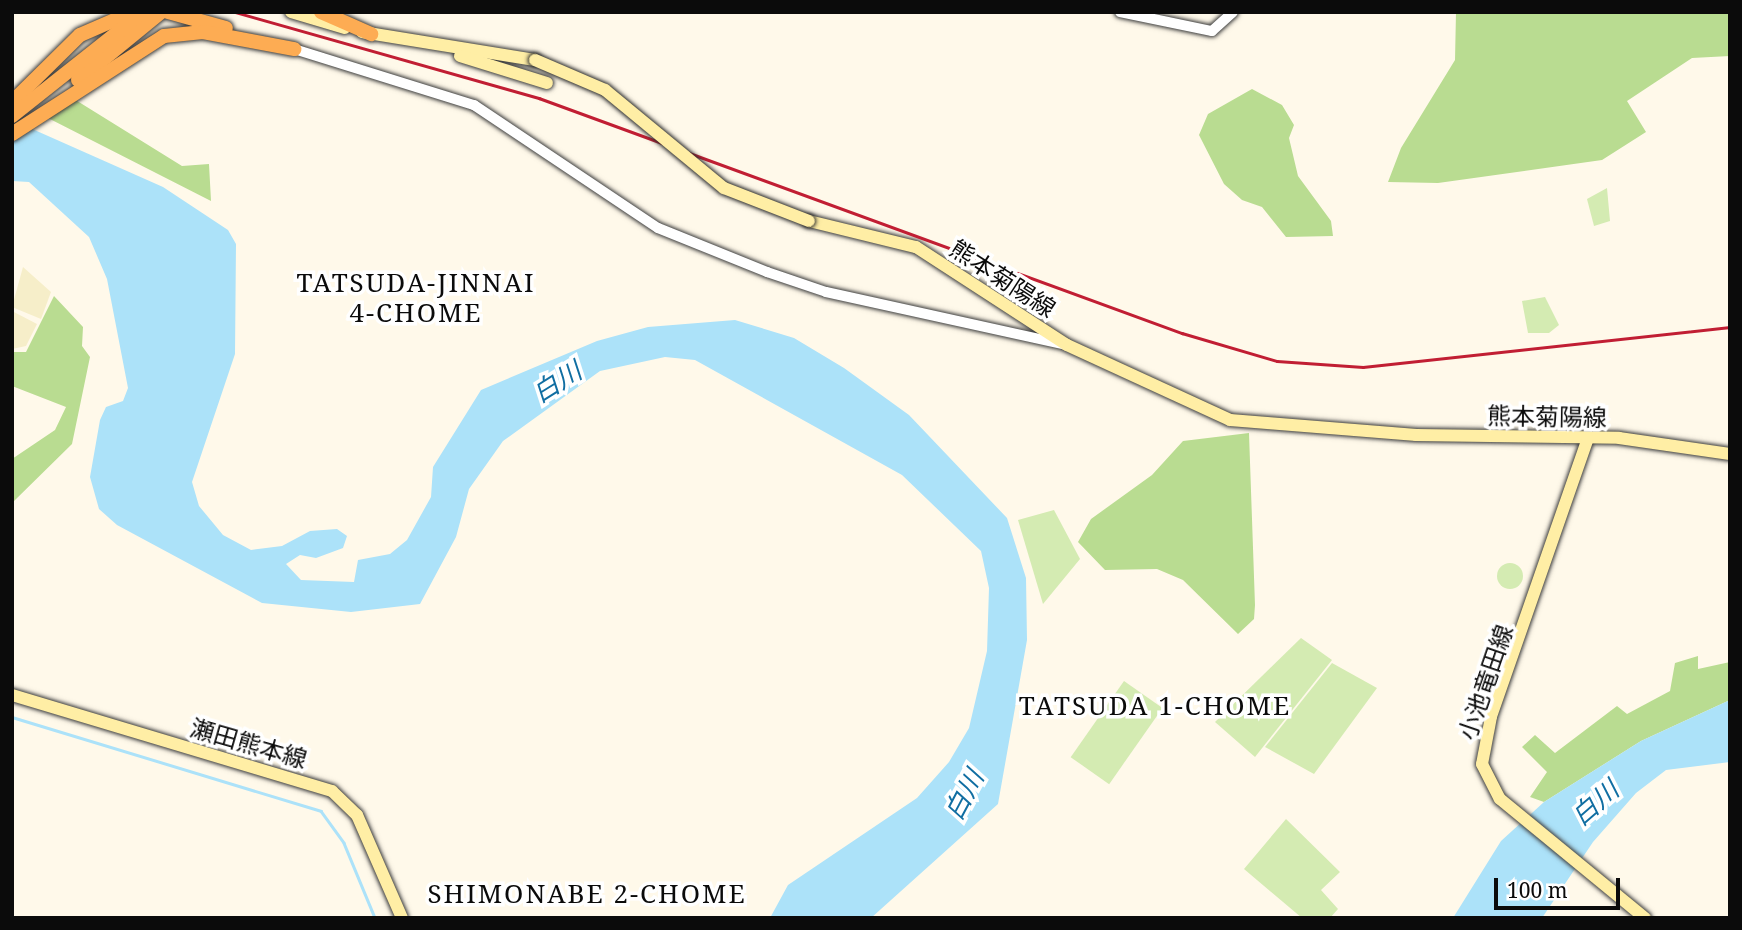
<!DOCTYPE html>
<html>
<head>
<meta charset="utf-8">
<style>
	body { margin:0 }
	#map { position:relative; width:1742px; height:930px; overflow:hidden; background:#fff9ea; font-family:"Noto Serif","Noto Sans JP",serif }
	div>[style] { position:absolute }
	.farmland>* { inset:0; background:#f6eec9 }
	.green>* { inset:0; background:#d4ebb2; transform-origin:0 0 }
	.round { border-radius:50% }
	.forest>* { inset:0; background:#b9dc91 }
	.water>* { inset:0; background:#ace2f9 }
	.stream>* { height:2.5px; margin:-1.25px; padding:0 1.25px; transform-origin:1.25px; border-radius:1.25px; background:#ace2f9 }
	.roads { filter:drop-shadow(0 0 2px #3e3e3e) drop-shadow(0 0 2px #3e3e3e) }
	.tertiary>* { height:10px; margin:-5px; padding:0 5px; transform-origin:5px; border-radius:5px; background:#fff }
	.secondary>* { height:12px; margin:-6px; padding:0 6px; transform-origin:6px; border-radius:6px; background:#ffeea5 }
	.trunk>* { height:14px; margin:-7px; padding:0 7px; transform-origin:7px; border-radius:7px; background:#fdac53 }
	.rail>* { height:2.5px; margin:-1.25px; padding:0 1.25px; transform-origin:1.25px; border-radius:1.25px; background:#c11e33 }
	.bridges { filter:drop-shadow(0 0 2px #2d2d2d) drop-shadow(0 0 2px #2d2d2d) }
	.secondary-bridge>* { height:12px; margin:-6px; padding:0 6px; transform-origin:6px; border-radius:6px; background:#ffeea5 }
	span { translate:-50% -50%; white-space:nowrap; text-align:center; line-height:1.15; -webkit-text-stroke:7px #fff; paint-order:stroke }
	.street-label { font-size:24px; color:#0b0b0b }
	.neighbourhood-label { font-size:26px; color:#0b0b0b; letter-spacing:2px }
	.water-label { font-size:26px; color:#106ea2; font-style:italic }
	.frame { position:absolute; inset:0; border:14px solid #0b0b0b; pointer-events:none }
	.scale { position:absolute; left:1494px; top:878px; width:126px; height:32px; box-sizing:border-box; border:4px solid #0b0b0b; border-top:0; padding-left:9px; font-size:21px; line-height:24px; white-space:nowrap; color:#0b0b0b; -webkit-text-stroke:5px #fff; paint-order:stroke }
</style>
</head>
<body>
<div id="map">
	<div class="farmland">
		<i style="clip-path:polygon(23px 267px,51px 292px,41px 319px,12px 307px)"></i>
		<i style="clip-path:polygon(12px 311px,37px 324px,26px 346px,12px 349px)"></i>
	</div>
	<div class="green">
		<i style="clip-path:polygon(1607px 188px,1610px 221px,1594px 226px,1587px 199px)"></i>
		<i style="clip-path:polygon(1545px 297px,1559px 325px,1549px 333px,1528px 333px,1522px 301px)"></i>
		<i style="clip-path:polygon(1054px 510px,1080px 559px,1043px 604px,1018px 520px)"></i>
		<i class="round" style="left:1497px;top:563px;width:26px;height:26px"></i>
		<i style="clip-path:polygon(1301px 638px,1332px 660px,1255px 757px,1215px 722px)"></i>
		<i style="clip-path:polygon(1332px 663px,1377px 688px,1314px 774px,1265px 747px)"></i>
		<i style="left:1124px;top:681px;width:47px;height:93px;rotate:35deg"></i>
		<i style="clip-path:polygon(1286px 819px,1340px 872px,1321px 890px,1338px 909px,1330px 918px,1302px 918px,1244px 869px)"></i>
	</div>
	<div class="forest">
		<i style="clip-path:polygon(1456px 12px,1730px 12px,1730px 56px,1692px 58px,1627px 101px,1646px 132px,1602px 160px,1438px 183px,1388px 182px,1401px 148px,1455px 60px)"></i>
		<i style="clip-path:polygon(1252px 89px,1282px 105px,1294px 125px,1289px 138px,1298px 176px,1331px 221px,1333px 236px,1286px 237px,1262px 207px,1242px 200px,1224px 184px,1199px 135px,1208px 114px)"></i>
		<i style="clip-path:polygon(74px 99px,182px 166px,209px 164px,211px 201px,46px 117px)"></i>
		<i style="clip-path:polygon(54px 296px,83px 327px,82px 346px,90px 357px,72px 444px,12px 503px,12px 459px,55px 430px,66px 407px,12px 386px,12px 352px,26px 352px)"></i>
		<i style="clip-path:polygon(1249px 433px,1255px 605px,1254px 619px,1238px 634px,1183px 580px,1157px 569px,1105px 570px,1078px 542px,1091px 519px,1152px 475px,1183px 441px)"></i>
		<i style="clip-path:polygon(1698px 656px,1698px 669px,1730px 662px,1730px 700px,1641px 741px,1544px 802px,1530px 797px,1547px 772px,1522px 747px,1535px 735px,1555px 753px,1617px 706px,1627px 714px,1670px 691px,1675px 663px)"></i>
	</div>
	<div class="water">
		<i style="clip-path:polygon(12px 120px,163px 187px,228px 230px,236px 244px,235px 354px,192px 482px,199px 506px,223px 535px,251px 550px,282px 546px,310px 531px,337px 529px,347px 536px,343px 548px,316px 558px,300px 555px,286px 564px,301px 580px,354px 582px,358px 560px,390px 554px,407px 540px,431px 497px,433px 467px,481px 390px,597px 341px,648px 327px,735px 320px,794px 338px,844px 368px,909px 415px,1007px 518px,1026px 578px,1027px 640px,998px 804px,871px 918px,770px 918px,788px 885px,917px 798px,949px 762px,969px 728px,987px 651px,989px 588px,981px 551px,902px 475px,695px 360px,665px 357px,600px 371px,503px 441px,469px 489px,456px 537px,420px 604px,351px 612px,262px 603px,117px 525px,99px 509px,90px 477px,100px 420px,106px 407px,123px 401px,128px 388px,107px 279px,89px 237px,29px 182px,12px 181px)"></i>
		<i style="clip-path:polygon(1730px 700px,1730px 762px,1666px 770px,1636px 793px,1593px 842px,1542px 918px,1453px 918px,1501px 841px,1544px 802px,1641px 741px)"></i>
	</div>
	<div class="stream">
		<i style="left:12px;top:717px;width:323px;rotate:16.9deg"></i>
		<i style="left:321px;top:811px;width:39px;rotate:54deg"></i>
		<i style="left:344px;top:843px;width:81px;rotate:67.5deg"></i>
	</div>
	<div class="roads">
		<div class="tertiary">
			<i style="left:1120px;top:12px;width:94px;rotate:11.7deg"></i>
			<i style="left:1212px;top:31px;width:28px;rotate:-42deg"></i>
			<i style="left:294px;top:49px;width:189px;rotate:17.3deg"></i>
			<i style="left:474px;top:105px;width:221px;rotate:33.8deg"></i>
			<i style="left:658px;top:228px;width:118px;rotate:22deg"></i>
			<i style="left:767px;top:272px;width:62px;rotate:18.7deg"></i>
			<i style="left:826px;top:292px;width:247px;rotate:12.4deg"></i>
		</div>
		<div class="secondary">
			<i style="left:291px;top:12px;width:56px;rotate:16.5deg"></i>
			<i style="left:362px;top:32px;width:175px;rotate:9.2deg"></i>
			<i style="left:460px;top:56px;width:91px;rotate:17.2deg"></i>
			<i style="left:809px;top:221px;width:110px;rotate:13.7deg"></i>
			<i style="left:916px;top:247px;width:180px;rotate:33deg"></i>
			<i style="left:1067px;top:345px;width:179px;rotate:24.7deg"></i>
			<i style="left:1230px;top:420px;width:187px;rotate:4.6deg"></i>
			<i style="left:1416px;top:435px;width:203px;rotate:0.8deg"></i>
			<i style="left:1619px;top:438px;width:112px;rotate:8.2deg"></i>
			<i style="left:1588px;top:438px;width:295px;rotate:109.2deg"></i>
			<i style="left:1491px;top:717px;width:48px;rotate:100.8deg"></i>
			<i style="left:1482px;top:764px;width:39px;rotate:63deg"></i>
			<i style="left:1500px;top:799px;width:188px;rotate:39.4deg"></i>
			<i style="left:12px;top:695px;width:334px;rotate:16.7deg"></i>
			<i style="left:332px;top:791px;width:35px;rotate:44deg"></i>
			<i style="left:357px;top:815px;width:112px;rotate:66.4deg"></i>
		</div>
		<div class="trunk">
			<i style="left:168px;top:12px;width:60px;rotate:15.4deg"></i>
			<i style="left:321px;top:12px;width:55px;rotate:23.7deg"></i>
			<i style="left:78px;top:80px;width:107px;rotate:-39.3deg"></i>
			<i style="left:12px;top:102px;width:95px;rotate:-44.6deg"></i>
			<i style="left:80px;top:35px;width:58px;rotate:-23.5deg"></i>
			<i style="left:12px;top:116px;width:167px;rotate:-38.4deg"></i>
			<i style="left:12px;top:134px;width:181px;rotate:-32.8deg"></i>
			<i style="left:164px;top:36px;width:39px;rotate:-6deg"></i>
			<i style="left:203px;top:32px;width:93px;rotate:10.6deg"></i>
		</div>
	</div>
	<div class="rail">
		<i style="left:235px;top:12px;width:316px;rotate:15.8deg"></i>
		<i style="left:539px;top:98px;width:685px;rotate:20.08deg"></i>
		<i style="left:1182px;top:333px;width:99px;rotate:16.4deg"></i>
		<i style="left:1277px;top:361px;width:86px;rotate:4deg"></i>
		<i style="left:1363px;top:367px;width:369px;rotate:-6.2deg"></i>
	</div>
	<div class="bridges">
		<div class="secondary-bridge">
			<i style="left:535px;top:60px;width:76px;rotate:23.2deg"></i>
			<i style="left:605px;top:90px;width:154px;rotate:39.5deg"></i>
			<i style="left:724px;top:188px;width:91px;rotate:21.2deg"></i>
		</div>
	</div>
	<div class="street-label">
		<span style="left:1003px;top:278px;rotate:33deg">熊本菊陽線</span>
		<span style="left:1547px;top:416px;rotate:1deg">熊本菊陽線</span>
		<span style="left:1485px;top:682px;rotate:-71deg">小池竜田線</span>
		<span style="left:249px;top:743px;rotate:16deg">瀬田熊本線</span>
	</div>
	<div class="neighbourhood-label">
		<span style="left:416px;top:298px">TATSUDA-JINNAI<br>4-CHOME</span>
		<span style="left:1155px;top:706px">TATSUDA 1-CHOME</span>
		<span style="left:587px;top:894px">SHIMONABE 2-CHOME</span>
	</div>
	<div class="water-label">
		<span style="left:557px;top:382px;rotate:-32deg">白川</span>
		<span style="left:964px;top:795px;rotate:-62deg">白川</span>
		<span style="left:1595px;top:803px;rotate:-41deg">白川</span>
	</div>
	<div class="frame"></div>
	<div class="scale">100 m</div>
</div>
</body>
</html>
